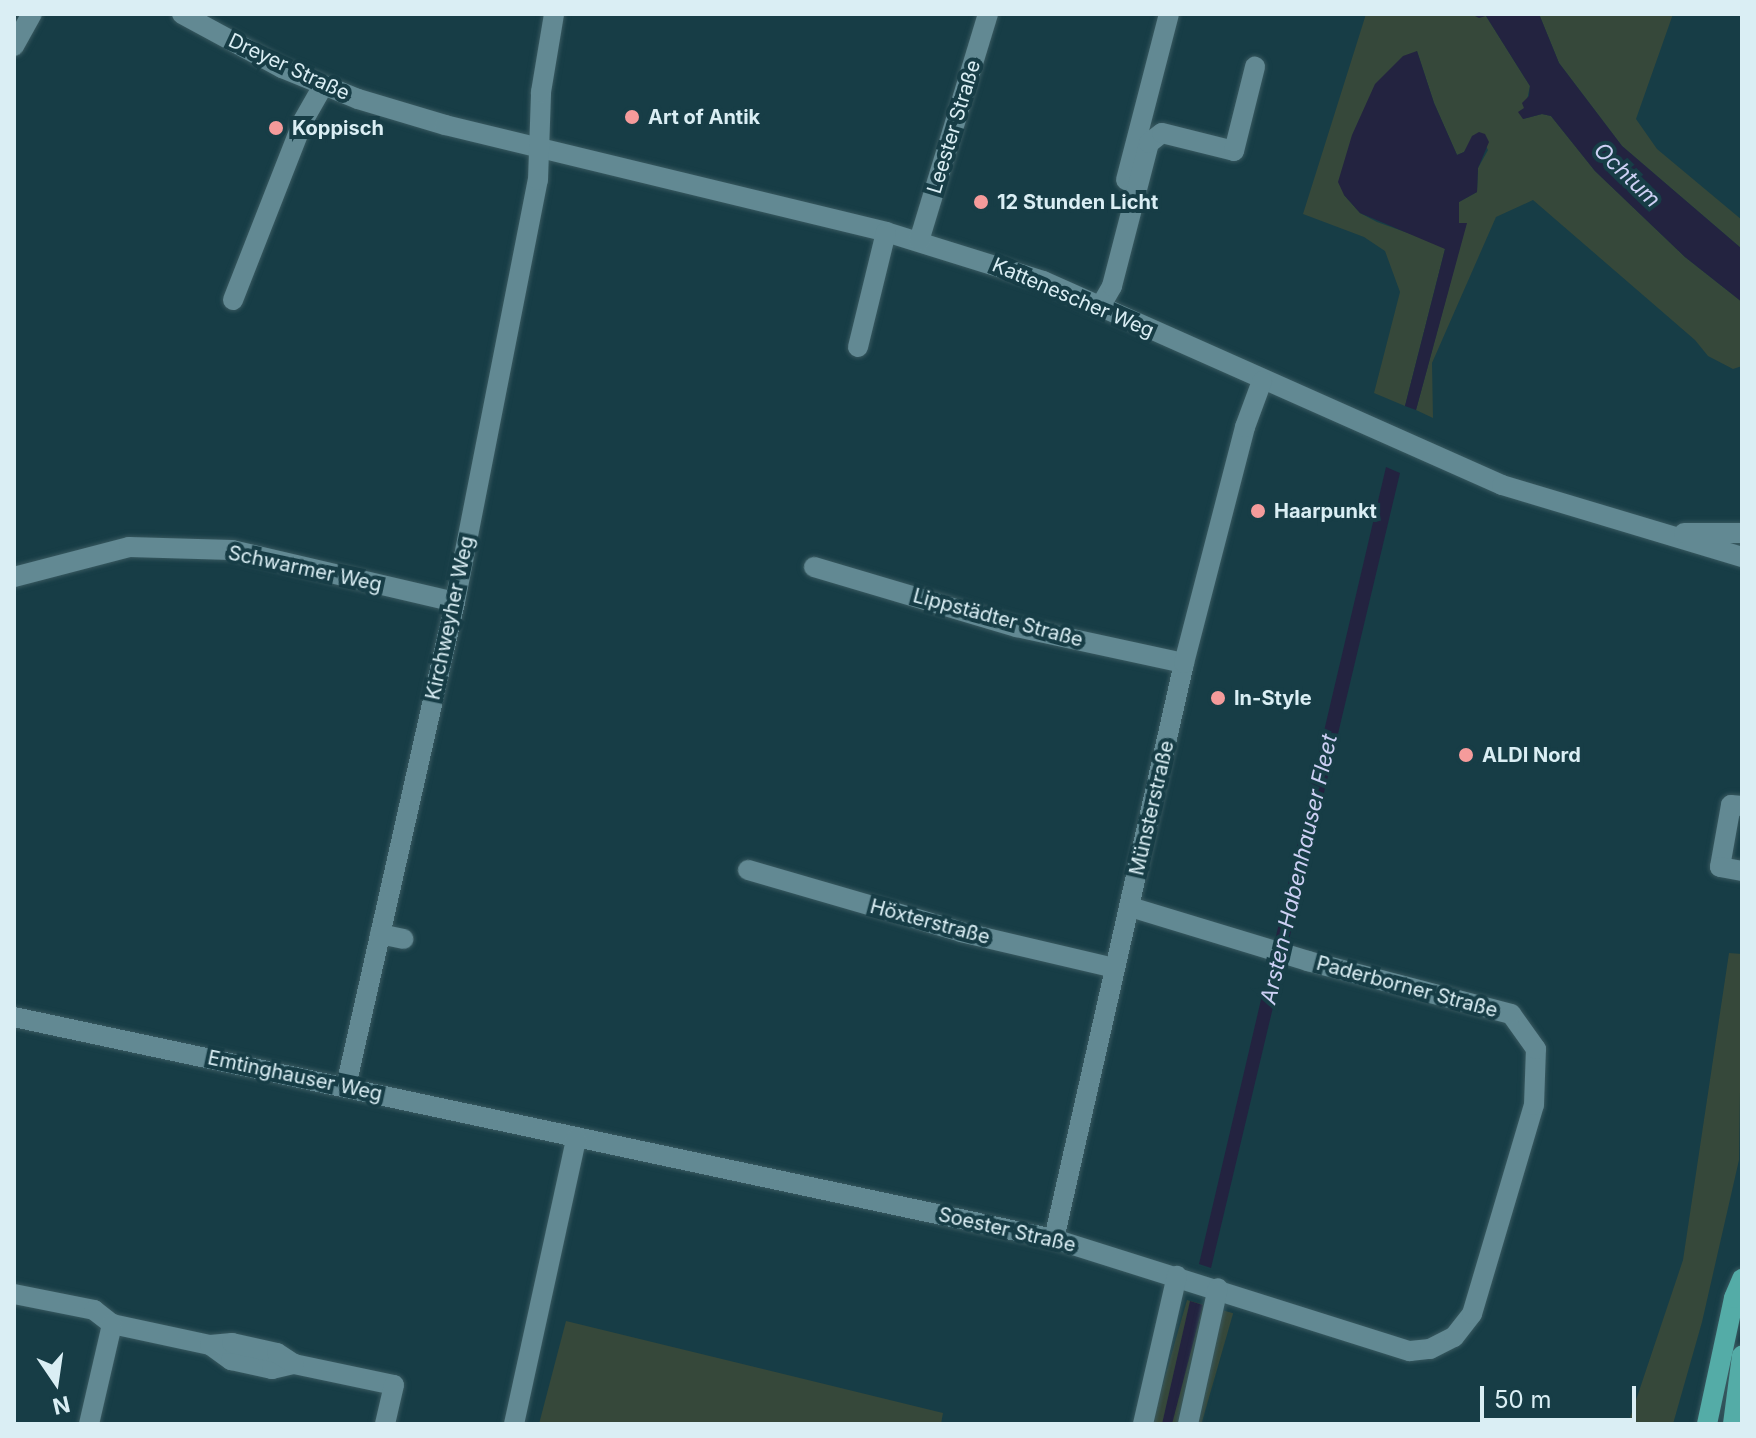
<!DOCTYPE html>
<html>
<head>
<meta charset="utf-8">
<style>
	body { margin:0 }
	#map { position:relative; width:1756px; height:1438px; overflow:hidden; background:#173d46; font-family:Inter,sans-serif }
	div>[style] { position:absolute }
	.green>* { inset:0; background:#36483a; transform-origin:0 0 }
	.water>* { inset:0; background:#232340 }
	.roads { filter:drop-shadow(0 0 2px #395960) drop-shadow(0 0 2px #395960) }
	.minor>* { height:20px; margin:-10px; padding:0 10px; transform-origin:10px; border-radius:10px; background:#628993 }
	.major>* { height:20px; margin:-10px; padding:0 10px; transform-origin:10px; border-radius:10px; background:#54aca7 }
	.dots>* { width:22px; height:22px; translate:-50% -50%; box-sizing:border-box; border:4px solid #173d46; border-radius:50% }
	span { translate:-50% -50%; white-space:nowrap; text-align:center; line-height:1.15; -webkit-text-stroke:8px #173d46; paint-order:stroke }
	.street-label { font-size:20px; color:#daeef4 }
	.poi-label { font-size:20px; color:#daeef4; font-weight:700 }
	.left { translate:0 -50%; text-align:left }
	.water-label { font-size:22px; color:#cdd0f4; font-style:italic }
	.frame { position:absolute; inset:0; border:16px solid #daeef4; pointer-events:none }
	.north { position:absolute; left:16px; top:1342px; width:80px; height:80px; -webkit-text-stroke:6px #173d46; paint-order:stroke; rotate:167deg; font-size:22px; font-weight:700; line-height:32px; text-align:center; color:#daeef4 }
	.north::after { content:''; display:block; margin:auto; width:28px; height:36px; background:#daeef4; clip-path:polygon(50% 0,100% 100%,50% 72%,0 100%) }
	.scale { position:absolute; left:1480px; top:1386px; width:156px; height:36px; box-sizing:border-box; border:4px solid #daeef4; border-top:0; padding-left:10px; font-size:24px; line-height:28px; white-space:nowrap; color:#daeef4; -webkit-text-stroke:6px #173d46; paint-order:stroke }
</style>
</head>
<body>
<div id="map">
	<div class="green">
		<i style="clip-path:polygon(1366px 14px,1486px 16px,1530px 86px,1523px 119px,1542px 114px,1551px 116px,1595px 171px,1685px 257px,1742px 302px,1742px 366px,1733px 369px,1708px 356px,1695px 340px,1533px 200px,1496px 217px,1432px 363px,1433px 418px,1416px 410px,1466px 224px,1459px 223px,1459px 202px,1477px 192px,1478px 168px,1488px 150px,1479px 133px,1464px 152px,1457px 155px,1434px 103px,1417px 51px,1344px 195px,1360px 213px,1377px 222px,1439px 244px,1445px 249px,1405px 406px,1374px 393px,1400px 292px,1385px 251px,1364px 237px,1303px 214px)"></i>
		<i style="clip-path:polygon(1539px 14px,1673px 14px,1636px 119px,1657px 149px,1742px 220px,1742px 249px,1622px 146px,1559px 63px)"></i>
		<i style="clip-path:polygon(1729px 953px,1742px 954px,1739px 1160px,1702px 1322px,1673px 1424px,1628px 1424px,1683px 1260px)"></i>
		<i style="left:1187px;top:1300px;width:48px;height:128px;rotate:16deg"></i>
		<i style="clip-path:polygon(566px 1321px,943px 1413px,941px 1424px,539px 1424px)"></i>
	</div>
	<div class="water">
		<i style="clip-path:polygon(1471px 14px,1539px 14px,1559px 63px,1622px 146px,1742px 249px,1742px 302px,1685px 257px,1595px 171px,1551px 116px,1542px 114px,1523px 119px,1518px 112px,1524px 108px,1522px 103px,1529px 96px,1530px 86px,1486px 16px,1479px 18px)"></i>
		<i style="clip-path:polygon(1417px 51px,1434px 103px,1457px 155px,1464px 152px,1472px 136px,1479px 132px,1485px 134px,1489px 142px,1478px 168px,1477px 192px,1459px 202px,1459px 223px,1467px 223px,1416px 410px,1405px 406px,1445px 249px,1360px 213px,1344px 195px,1338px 182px,1352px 135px,1375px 84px,1403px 56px)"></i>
		<i style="clip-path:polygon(1386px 467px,1400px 473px,1211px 1268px,1199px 1264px)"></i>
		<i style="clip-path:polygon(1190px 1301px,1203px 1305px,1172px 1424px,1162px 1424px)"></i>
	</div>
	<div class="roads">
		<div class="minor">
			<i style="left:182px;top:14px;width:114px;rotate:28.4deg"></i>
			<i style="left:282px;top:68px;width:82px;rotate:22.2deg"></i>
			<i style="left:358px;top:99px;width:91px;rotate:16.6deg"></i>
			<i style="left:445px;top:125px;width:454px;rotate:13.6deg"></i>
			<i style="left:886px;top:232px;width:164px;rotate:17.3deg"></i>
			<i style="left:1043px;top:281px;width:502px;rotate:23.96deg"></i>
			<i style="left:1502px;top:485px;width:251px;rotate:16.7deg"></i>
			<i style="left:14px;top:46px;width:37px;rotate:-61deg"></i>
			<i style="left:1126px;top:180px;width:171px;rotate:-75.5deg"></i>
			<i style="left:919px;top:241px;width:237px;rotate:-73.1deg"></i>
			<i style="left:233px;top:300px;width:192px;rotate:-68.6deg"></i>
			<i style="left:303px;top:121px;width:40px;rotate:-60.3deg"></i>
			<i style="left:1100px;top:307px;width:24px;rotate:-60deg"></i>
			<i style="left:1112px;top:286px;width:148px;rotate:-75.5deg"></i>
			<i style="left:1149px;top:143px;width:16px;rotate:-38deg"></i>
			<i style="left:1162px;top:133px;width:74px;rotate:14deg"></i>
			<i style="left:1234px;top:151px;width:87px;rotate:-76deg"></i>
			<i style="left:858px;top:347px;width:118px;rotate:-76.3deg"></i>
			<i style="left:1684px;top:533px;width:58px"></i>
			<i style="left:814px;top:567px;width:212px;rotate:16.5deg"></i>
			<i style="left:1017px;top:627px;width:171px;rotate:12.2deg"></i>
			<i style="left:14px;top:577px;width:119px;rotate:-14.6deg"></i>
			<i style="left:129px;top:547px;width:103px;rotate:1.7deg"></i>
			<i style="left:232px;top:550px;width:229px;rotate:13.1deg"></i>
			<i style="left:1742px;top:806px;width:11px;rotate:-175deg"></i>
			<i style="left:1731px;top:805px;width:63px;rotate:100.1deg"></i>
			<i style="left:1720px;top:867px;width:22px;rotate:10deg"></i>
			<i style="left:748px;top:870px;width:222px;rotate:16.2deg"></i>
			<i style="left:961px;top:932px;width:157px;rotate:13.2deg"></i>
			<i style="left:380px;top:934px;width:24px;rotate:12deg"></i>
			<i style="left:14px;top:1017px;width:1063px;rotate:12.05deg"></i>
			<i style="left:1054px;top:1239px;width:373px;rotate:17.5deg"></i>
			<i style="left:1410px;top:1351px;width:20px;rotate:-6deg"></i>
			<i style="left:1430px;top:1349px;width:27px;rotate:-27deg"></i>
			<i style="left:1454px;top:1337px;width:29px;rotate:-52deg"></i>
			<i style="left:1472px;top:1314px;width:218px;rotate:-73.5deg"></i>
			<i style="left:1534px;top:1105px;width:56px;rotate:-88deg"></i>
			<i style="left:1536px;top:1049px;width:43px;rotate:-125.5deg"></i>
			<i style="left:1511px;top:1014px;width:210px;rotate:-165.4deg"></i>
			<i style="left:1308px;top:961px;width:186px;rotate:-163.1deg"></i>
			<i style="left:346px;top:1086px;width:496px;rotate:-77.3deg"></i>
			<i style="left:455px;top:602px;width:430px;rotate:-78.9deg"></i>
			<i style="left:538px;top:180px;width:88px;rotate:-88deg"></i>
			<i style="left:541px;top:92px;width:79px;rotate:-80.5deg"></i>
			<i style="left:1054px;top:1239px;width:590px;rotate:-77.28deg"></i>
			<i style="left:1184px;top:663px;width:244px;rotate:-75.5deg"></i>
			<i style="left:1245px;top:427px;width:49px;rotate:-69.7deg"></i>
			<i style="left:14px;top:1294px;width:82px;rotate:11.3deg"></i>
			<i style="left:94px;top:1310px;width:23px;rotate:38deg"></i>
			<i style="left:112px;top:1324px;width:100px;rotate:12.1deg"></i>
			<i style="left:210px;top:1345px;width:26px;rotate:36deg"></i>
			<i style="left:231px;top:1360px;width:42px;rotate:12.4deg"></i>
			<i style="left:272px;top:1369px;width:23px;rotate:-13deg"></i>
			<i style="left:294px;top:1364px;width:102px;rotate:11.9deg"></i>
			<i style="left:394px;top:1385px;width:40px;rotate:103deg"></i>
			<i style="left:210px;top:1345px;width:22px;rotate:-5deg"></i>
			<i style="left:232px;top:1343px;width:46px;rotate:12.5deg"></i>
			<i style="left:277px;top:1353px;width:20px;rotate:33deg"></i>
			<i style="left:89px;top:1424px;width:103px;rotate:-77deg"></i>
			<i style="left:514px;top:1424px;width:292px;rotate:-77.7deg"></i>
			<i style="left:1143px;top:1424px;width:152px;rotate:-77.1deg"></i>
			<i style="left:1188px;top:1424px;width:139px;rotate:-77.6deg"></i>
		</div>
		<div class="major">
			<i style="left:1707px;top:1424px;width:129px;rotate:-77.9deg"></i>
			<i style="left:1734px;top:1298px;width:21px;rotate:-67deg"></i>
			<i style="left:1733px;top:1424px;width:69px;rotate:-82.5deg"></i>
		</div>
	</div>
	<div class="dots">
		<i style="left:632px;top:117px;background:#f59b9b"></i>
		<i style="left:276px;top:128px;background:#f59b9b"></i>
		<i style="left:981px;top:202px;background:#f59b9b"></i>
		<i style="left:1258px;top:511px;background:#f59b9b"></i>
		<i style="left:1218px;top:698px;background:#f59b9b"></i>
		<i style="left:1466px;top:755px;background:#f59b9b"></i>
	</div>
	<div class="street-label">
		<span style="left:289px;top:67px;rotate:25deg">Dreyer Straße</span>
		<span style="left:954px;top:127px;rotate:-73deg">Leester Straße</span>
		<span style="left:1073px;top:298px;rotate:23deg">Kattenescher Weg</span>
		<span style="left:305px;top:569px;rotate:12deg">Schwarmer Weg</span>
		<span style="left:450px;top:618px;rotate:-78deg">Kirchweyher Weg</span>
		<span style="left:998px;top:618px;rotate:15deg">Lippstädter Straße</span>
		<span style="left:1152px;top:808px;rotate:-77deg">Münsterstraße</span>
		<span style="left:930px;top:922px;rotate:15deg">Höxterstraße</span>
		<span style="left:1407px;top:987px;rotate:15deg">Paderborner Straße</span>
		<span style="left:295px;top:1076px;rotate:12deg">Emtinghauser Weg</span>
		<span style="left:1007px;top:1230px;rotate:13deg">Soester Straße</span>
	</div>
	<div class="poi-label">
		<span class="left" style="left:648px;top:117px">Art of Antik</span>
		<span class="left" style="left:292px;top:128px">Koppisch</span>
		<span class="left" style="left:997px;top:202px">12 Stunden Licht</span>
		<span class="left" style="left:1274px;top:511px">Haarpunkt</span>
		<span class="left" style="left:1234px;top:698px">In-Style</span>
		<span class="left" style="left:1482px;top:755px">ALDI Nord</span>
	</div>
	<div class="water-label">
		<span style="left:1627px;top:175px;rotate:44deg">Ochtum</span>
		<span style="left:1299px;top:869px;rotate:-77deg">Arsten-Habenhauser Fleet</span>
	</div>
	<div class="frame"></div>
	<div class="north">N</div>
	<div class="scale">50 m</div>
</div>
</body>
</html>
